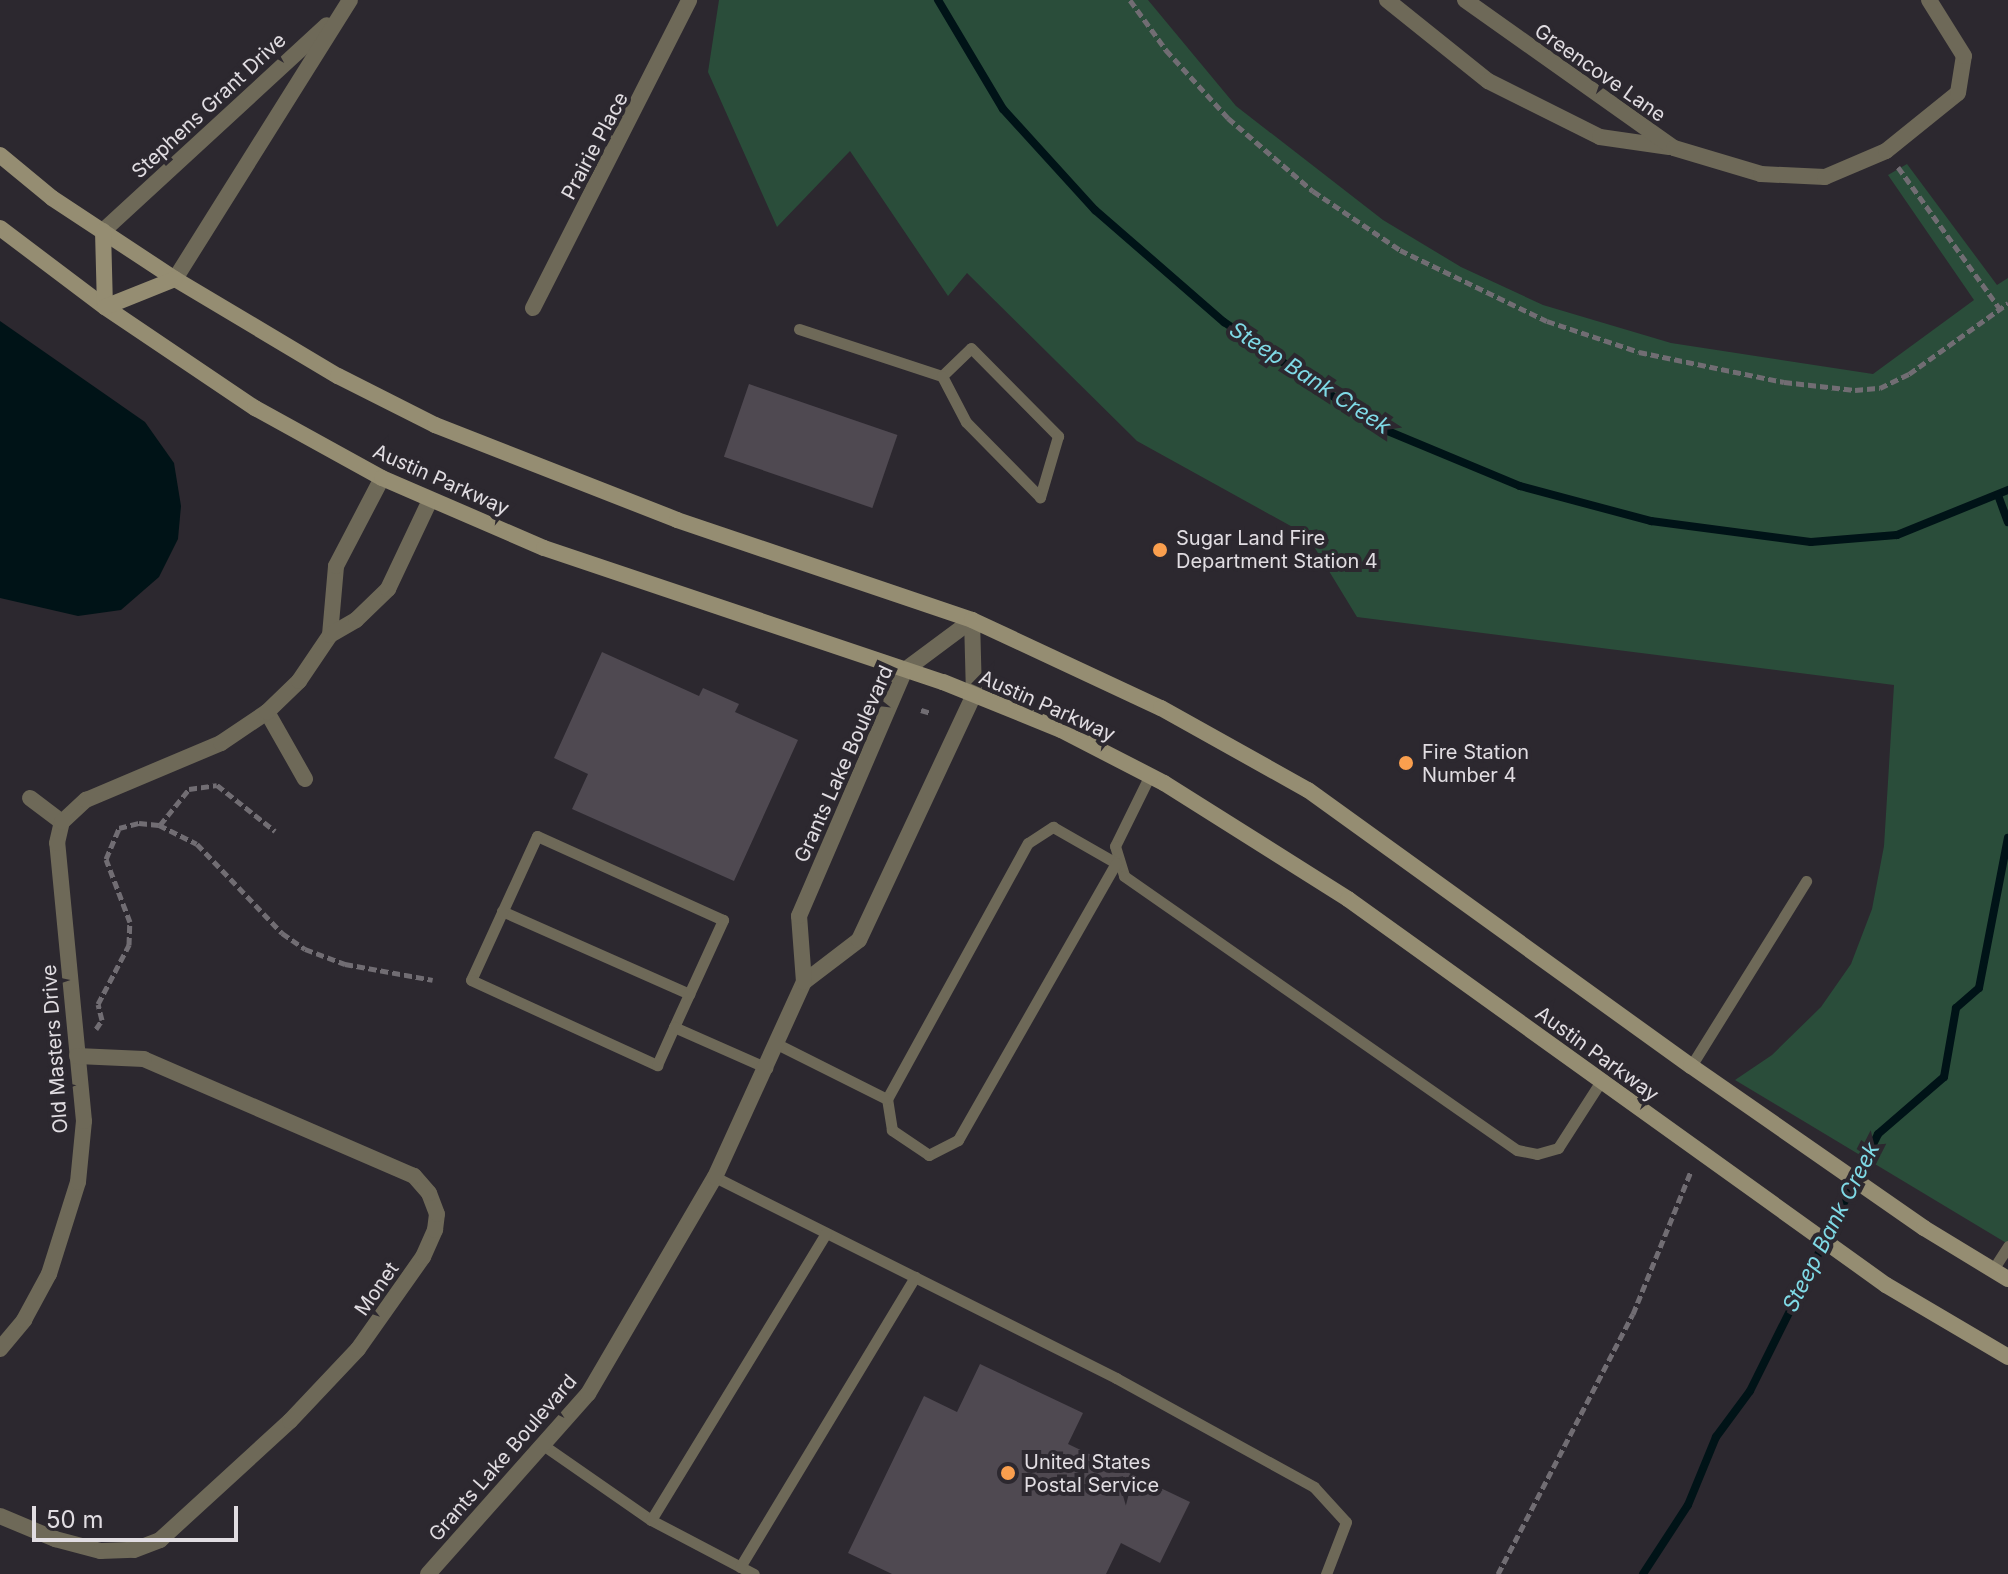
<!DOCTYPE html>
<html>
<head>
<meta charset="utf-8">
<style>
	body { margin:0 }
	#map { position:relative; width:2008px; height:1574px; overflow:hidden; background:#2c282f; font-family:Inter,sans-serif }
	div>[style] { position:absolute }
	.green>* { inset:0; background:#2a4d3a }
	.water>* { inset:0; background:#001317 }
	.stream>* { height:8px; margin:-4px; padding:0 4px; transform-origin:4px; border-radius:4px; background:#001317 }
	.building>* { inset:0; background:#4f4951; transform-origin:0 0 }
	.path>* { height:5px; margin-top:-2.5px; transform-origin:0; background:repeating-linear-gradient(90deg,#716d73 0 8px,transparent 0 12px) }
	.service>* { height:11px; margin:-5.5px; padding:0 5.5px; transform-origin:5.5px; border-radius:5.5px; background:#6e6958 }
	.minor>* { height:16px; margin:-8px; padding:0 8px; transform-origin:8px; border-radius:8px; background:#6e6958 }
	.tertiary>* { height:16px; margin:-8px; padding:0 8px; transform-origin:8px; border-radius:8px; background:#6e6958 }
	.secondary>* { height:16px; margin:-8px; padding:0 8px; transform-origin:8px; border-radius:8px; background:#958d72 }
	.dots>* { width:22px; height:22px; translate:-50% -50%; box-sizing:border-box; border:4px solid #2c282f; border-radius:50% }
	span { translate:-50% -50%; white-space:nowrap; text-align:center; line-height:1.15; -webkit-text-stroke:8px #2c282f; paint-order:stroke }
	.street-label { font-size:20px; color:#e1dde2 }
	.poi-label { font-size:20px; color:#e1dde2 }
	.left { translate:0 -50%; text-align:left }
	.water-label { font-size:22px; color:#7fdae6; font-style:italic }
	.scale { position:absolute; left:32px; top:1506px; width:206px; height:36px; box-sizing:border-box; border:4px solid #e1dde2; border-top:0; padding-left:10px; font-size:24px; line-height:28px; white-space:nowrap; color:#e1dde2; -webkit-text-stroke:6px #2c282f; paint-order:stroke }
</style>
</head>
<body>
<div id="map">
	<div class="green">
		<i style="clip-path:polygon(719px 0,1148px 0,1236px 106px,1383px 220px,1461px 267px,1543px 305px,1671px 343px,1873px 374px,1974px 300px,1888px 175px,1907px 164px,1997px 285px,2008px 278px,2008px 1244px,1735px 1080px,1772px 1055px,1821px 1007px,1851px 964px,1872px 909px,1884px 846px,1894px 685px,1357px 617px,1307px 535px,1137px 441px,967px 273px,948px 296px,850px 151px,777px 227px,708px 72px)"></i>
	</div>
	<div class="water">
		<i style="clip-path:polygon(0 321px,145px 422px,174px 463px,181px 506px,178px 539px,159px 577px,121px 610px,78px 616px,0 598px)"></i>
	</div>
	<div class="stream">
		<i style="left:938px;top:0;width:127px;rotate:59.2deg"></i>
		<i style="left:1003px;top:109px;width:137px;rotate:47.7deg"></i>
		<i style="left:1095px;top:210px;width:171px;rotate:41deg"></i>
		<i style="left:1224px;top:322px;width:186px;rotate:34.3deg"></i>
		<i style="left:1378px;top:427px;width:154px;rotate:22.6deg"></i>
		<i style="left:1520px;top:486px;width:136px;rotate:15deg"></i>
		<i style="left:1651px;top:521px;width:161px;rotate:7.5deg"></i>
		<i style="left:1811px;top:542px;width:86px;rotate:-4.7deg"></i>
		<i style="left:1897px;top:535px;width:120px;rotate:-22.1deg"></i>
		<i style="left:1998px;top:495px;width:29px;rotate:70deg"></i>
		<i style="left:1643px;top:1574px;width:82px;rotate:-56.9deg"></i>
		<i style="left:1688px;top:1505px;width:74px;rotate:-67.6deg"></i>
		<i style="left:1716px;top:1437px;width:57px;rotate:-53.5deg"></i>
		<i style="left:1750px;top:1391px;width:287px;rotate:-63.5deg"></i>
		<i style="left:1878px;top:1134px;width:87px;rotate:-40.8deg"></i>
		<i style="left:1944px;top:1077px;width:70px;rotate:-80.1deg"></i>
		<i style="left:1956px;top:1008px;width:30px;rotate:-41deg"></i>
		<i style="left:1979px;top:988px;width:153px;rotate:-79.1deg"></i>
	</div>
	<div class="building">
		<i style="left:749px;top:384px;width:157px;height:77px;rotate:19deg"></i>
		<i style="clip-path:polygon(602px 652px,699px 696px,703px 688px,739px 704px,735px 712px,798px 740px,734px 881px,572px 809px,588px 774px,554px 758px)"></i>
		<i style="clip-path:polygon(980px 1364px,1083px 1413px,1068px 1444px,1190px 1502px,1160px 1563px,1121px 1543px,1106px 1574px,892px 1574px,848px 1553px,924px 1396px,957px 1412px)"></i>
	</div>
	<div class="path">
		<i style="left:1130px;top:0;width:62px;rotate:54.2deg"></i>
		<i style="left:1166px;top:50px;width:92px;rotate:47.6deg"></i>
		<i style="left:1228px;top:118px;width:112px;rotate:40.7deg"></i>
		<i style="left:1313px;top:191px;width:105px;rotate:34.1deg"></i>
		<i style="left:1400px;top:250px;width:163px;rotate:25.8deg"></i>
		<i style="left:1547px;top:321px;width:97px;rotate:18.6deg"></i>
		<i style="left:1639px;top:352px;width:148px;rotate:11.7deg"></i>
		<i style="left:1784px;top:382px;width:71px;rotate:6.4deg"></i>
		<i style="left:1855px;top:390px;width:25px;rotate:-5deg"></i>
		<i style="left:1880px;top:388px;width:32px;rotate:-26deg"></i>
		<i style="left:1909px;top:374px;width:122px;rotate:-35.6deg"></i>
		<i style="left:1898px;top:167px;width:175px;rotate:54.3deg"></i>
		<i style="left:921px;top:710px;width:10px;rotate:17deg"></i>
		<i style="left:160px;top:825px;width:46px;rotate:-51.1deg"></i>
		<i style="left:189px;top:789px;width:28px;rotate:-8deg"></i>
		<i style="left:217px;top:785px;width:74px;rotate:38.4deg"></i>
		<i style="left:96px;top:1029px;width:11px;rotate:-56deg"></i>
		<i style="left:102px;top:1020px;width:16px;rotate:-104deg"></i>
		<i style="left:98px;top:1004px;width:67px;rotate:-62.3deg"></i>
		<i style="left:129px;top:945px;width:23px;rotate:-88deg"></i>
		<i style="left:130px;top:922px;width:67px;rotate:-110.9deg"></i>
		<i style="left:106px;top:859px;width:34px;rotate:-67deg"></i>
		<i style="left:119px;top:828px;width:21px;rotate:-14deg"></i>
		<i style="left:139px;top:823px;width:20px;rotate:6deg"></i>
		<i style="left:159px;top:825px;width:42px;rotate:26.6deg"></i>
		<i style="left:197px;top:844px;width:123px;rotate:46.3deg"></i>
		<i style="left:282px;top:933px;width:28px;rotate:35deg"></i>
		<i style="left:305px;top:949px;width:43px;rotate:20.6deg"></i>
		<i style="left:345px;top:964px;width:89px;rotate:10.3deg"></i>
		<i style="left:1498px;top:1574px;width:293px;rotate:-62.6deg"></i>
		<i style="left:1633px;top:1314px;width:154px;rotate:-67.9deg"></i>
	</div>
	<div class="service">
		<i style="left:799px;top:329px;width:151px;rotate:18.2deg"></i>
		<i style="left:942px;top:376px;width:40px;rotate:-44deg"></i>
		<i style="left:971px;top:348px;width:124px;rotate:45.3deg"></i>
		<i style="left:1058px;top:436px;width:64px;rotate:106.4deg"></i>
		<i style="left:1040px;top:497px;width:105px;rotate:-134.6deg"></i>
		<i style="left:966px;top:422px;width:52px;rotate:-117.6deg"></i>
		<i style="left:1150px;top:775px;width:79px;rotate:116.2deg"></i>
		<i style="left:1115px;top:846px;width:31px;rotate:73deg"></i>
		<i style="left:1124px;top:876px;width:479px;rotate:34.9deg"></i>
		<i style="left:1517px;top:1150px;width:20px;rotate:11deg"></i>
		<i style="left:1537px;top:1154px;width:22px;rotate:-16deg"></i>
		<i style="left:1558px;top:1148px;width:80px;rotate:-57.3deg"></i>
		<i style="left:1053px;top:827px;width:73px;rotate:29.7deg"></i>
		<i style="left:1116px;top:863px;width:319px;rotate:119.7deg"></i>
		<i style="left:958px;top:1140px;width:33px;rotate:153deg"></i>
		<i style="left:929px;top:1155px;width:45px;rotate:-146deg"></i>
		<i style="left:892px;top:1130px;width:31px;rotate:-99deg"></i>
		<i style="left:887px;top:1099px;width:292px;rotate:-61.2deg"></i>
		<i style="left:1028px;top:843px;width:30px;rotate:-33deg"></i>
		<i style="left:502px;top:911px;width:205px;rotate:23.9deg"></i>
		<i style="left:674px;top:1027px;width:118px;rotate:-65.4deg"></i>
		<i style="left:723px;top:920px;width:204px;rotate:-155.7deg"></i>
		<i style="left:537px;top:836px;width:158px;rotate:114.6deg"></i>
		<i style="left:471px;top:980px;width:205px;rotate:24.6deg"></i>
		<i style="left:657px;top:1065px;width:42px;rotate:-65.9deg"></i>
		<i style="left:674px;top:1027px;width:102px;rotate:23.8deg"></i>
		<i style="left:777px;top:1044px;width:123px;rotate:26.6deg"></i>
		<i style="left:1691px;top:1066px;width:218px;rotate:-58.1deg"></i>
		<i style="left:715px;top:1177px;width:449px;rotate:26.6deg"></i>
		<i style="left:1116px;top:1378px;width:226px;rotate:28.8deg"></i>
		<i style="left:1314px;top:1487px;width:47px;rotate:47.6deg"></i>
		<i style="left:1346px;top:1522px;width:56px;rotate:111deg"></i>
		<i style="left:1992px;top:1271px;width:30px;rotate:-57deg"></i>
		<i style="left:543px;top:1445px;width:131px;rotate:34.8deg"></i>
		<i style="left:651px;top:1520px;width:116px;rotate:27.7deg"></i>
		<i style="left:651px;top:1520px;width:336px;rotate:-58.6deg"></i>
		<i style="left:740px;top:1567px;width:339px;rotate:-58.9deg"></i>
	</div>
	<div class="minor">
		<i style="left:1387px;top:0;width:129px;rotate:38.7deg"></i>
		<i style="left:1488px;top:81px;width:125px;rotate:26.6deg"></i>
		<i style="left:1600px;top:137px;width:70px;rotate:8.2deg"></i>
		<i style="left:1465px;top:0;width:256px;rotate:35.3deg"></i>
		<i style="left:1674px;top:148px;width:91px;rotate:16.6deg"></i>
		<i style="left:1761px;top:174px;width:64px;rotate:2.7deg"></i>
		<i style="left:1825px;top:177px;width:66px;rotate:-23.1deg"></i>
		<i style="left:1886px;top:151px;width:92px;rotate:-38.9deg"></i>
		<i style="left:1958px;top:93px;width:37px;rotate:-81deg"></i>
		<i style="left:1964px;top:56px;width:66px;rotate:-122deg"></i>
		<i style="left:103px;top:231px;width:304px;rotate:-42.6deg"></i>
		<i style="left:175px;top:279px;width:329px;rotate:-57.9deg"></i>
		<i style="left:533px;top:308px;width:345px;rotate:-63.1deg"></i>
		<i style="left:330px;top:635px;width:69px;rotate:-85deg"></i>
		<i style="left:336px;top:566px;width:99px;rotate:-62.4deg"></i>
		<i style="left:267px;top:712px;width:77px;rotate:60.4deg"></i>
		<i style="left:30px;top:798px;width:40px;rotate:37deg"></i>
		<i style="left:0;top:1349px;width:38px;rotate:-50deg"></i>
		<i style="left:24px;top:1320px;width:52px;rotate:-61.5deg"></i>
		<i style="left:49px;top:1274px;width:96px;rotate:-72.5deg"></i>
		<i style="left:78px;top:1182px;width:61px;rotate:-84.4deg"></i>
		<i style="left:84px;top:1121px;width:279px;rotate:-95.5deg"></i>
		<i style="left:57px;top:843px;width:22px;rotate:-77deg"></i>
		<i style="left:62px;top:822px;width:33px;rotate:-43deg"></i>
		<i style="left:86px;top:800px;width:147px;rotate:-22.9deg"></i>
		<i style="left:221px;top:743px;width:55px;rotate:-34deg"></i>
		<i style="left:267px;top:712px;width:45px;rotate:-44.1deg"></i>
		<i style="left:299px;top:681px;width:55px;rotate:-56deg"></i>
		<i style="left:330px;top:635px;width:30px;rotate:-30deg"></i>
		<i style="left:356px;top:620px;width:45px;rotate:-44.1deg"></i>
		<i style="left:388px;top:589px;width:98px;rotate:-64.7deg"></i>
		<i style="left:0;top:1516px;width:60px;rotate:22.7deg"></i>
		<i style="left:55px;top:1539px;width:47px;rotate:14.9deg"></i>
		<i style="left:100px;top:1551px;width:34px;rotate:-2deg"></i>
		<i style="left:134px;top:1550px;width:28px;rotate:-21deg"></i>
		<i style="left:160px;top:1540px;width:176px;rotate:-42.5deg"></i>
		<i style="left:290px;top:1421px;width:99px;rotate:-46.6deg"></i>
		<i style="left:358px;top:1349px;width:113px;rotate:-54.8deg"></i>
		<i style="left:423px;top:1257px;width:30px;rotate:-66deg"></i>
		<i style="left:435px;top:1230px;width:16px;rotate:-83deg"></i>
		<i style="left:437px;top:1214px;width:22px;rotate:-111deg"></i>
		<i style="left:429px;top:1193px;width:23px;rotate:-131deg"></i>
		<i style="left:414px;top:1176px;width:294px;rotate:-156.6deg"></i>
		<i style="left:144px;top:1059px;width:67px;rotate:-177.4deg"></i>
	</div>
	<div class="tertiary">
		<i style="left:804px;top:982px;width:69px;rotate:-37.4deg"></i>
		<i style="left:859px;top:940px;width:271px;rotate:-64.9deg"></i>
		<i style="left:974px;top:695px;width:75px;rotate:-91.5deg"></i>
		<i style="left:428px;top:1574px;width:241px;rotate:-48.4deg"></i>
		<i style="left:588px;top:1394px;width:251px;rotate:-59.7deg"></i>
		<i style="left:715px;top:1177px;width:214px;rotate:-65.5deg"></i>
		<i style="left:804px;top:982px;width:66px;rotate:-94.3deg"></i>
		<i style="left:799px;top:916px;width:268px;rotate:-66.7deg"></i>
		<i style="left:905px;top:670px;width:84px;rotate:-36.7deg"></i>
	</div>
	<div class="secondary">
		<i style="left:0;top:155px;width:67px;rotate:39.6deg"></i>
		<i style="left:52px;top:198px;width:147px;rotate:33.4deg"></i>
		<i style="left:175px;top:279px;width:190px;rotate:30.8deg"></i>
		<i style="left:338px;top:376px;width:109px;rotate:26.8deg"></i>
		<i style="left:435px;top:425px;width:260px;rotate:21.4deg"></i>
		<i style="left:677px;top:520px;width:311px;rotate:18.7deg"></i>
		<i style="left:972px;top:620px;width:208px;rotate:25deg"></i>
		<i style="left:1161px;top:708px;width:168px;rotate:29.2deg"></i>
		<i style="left:1308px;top:790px;width:472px;rotate:35.8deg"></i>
		<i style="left:1691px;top:1066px;width:284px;rotate:34.8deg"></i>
		<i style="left:1924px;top:1228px;width:98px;rotate:31.3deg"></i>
		<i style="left:0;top:228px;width:131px;rotate:37deg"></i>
		<i style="left:105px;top:307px;width:181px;rotate:34deg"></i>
		<i style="left:255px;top:408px;width:145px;rotate:28.9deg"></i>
		<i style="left:382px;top:478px;width:176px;rotate:23.4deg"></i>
		<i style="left:544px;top:548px;width:421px;rotate:18.6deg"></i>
		<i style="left:943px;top:682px;width:127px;rotate:22.1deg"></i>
		<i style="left:1061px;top:730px;width:116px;rotate:27.2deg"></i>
		<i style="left:1164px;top:783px;width:218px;rotate:32.2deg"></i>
		<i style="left:1348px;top:899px;width:662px;rotate:35.66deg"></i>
		<i style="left:1886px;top:1285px;width:142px;rotate:30.5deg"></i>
		<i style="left:103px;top:231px;width:76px;rotate:88.5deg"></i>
		<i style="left:105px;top:307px;width:75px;rotate:-21.8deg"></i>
	</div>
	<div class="dots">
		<i style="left:1160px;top:550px;background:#fa9f4e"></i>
		<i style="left:1406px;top:763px;background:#fa9f4e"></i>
		<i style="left:1008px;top:1473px;background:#fa9f4e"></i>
	</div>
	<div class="street-label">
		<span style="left:1600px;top:73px;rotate:35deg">Greencove Lane</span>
		<span style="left:209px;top:106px;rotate:-43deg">Stephens Grant Drive</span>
		<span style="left:595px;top:146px;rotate:-62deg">Prairie Place</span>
		<span style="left:441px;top:480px;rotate:24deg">Austin Parkway</span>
		<span style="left:1047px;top:706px;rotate:24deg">Austin Parkway</span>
		<span style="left:844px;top:764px;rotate:-66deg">Grants Lake Boulevard</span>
		<span style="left:55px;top:1049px;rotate:-94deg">Old Masters Drive</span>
		<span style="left:1597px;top:1054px;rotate:36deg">Austin Parkway</span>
		<span style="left:377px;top:1289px;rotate:-55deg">Monet</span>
		<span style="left:503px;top:1458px;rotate:-49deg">Grants Lake Boulevard</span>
	</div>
	<div class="poi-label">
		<span class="left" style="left:1176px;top:550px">Sugar Land Fire<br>Department Station 4</span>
		<span class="left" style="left:1422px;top:764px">Fire Station<br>Number 4</span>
		<span class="left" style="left:1024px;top:1474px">United States<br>Postal Service</span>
	</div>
	<div class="water-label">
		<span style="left:1310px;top:378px;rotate:33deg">Steep Bank Creek</span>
		<span style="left:1831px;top:1227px;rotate:-63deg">Steep Bank Creek</span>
	</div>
	<div class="scale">50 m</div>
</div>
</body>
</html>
